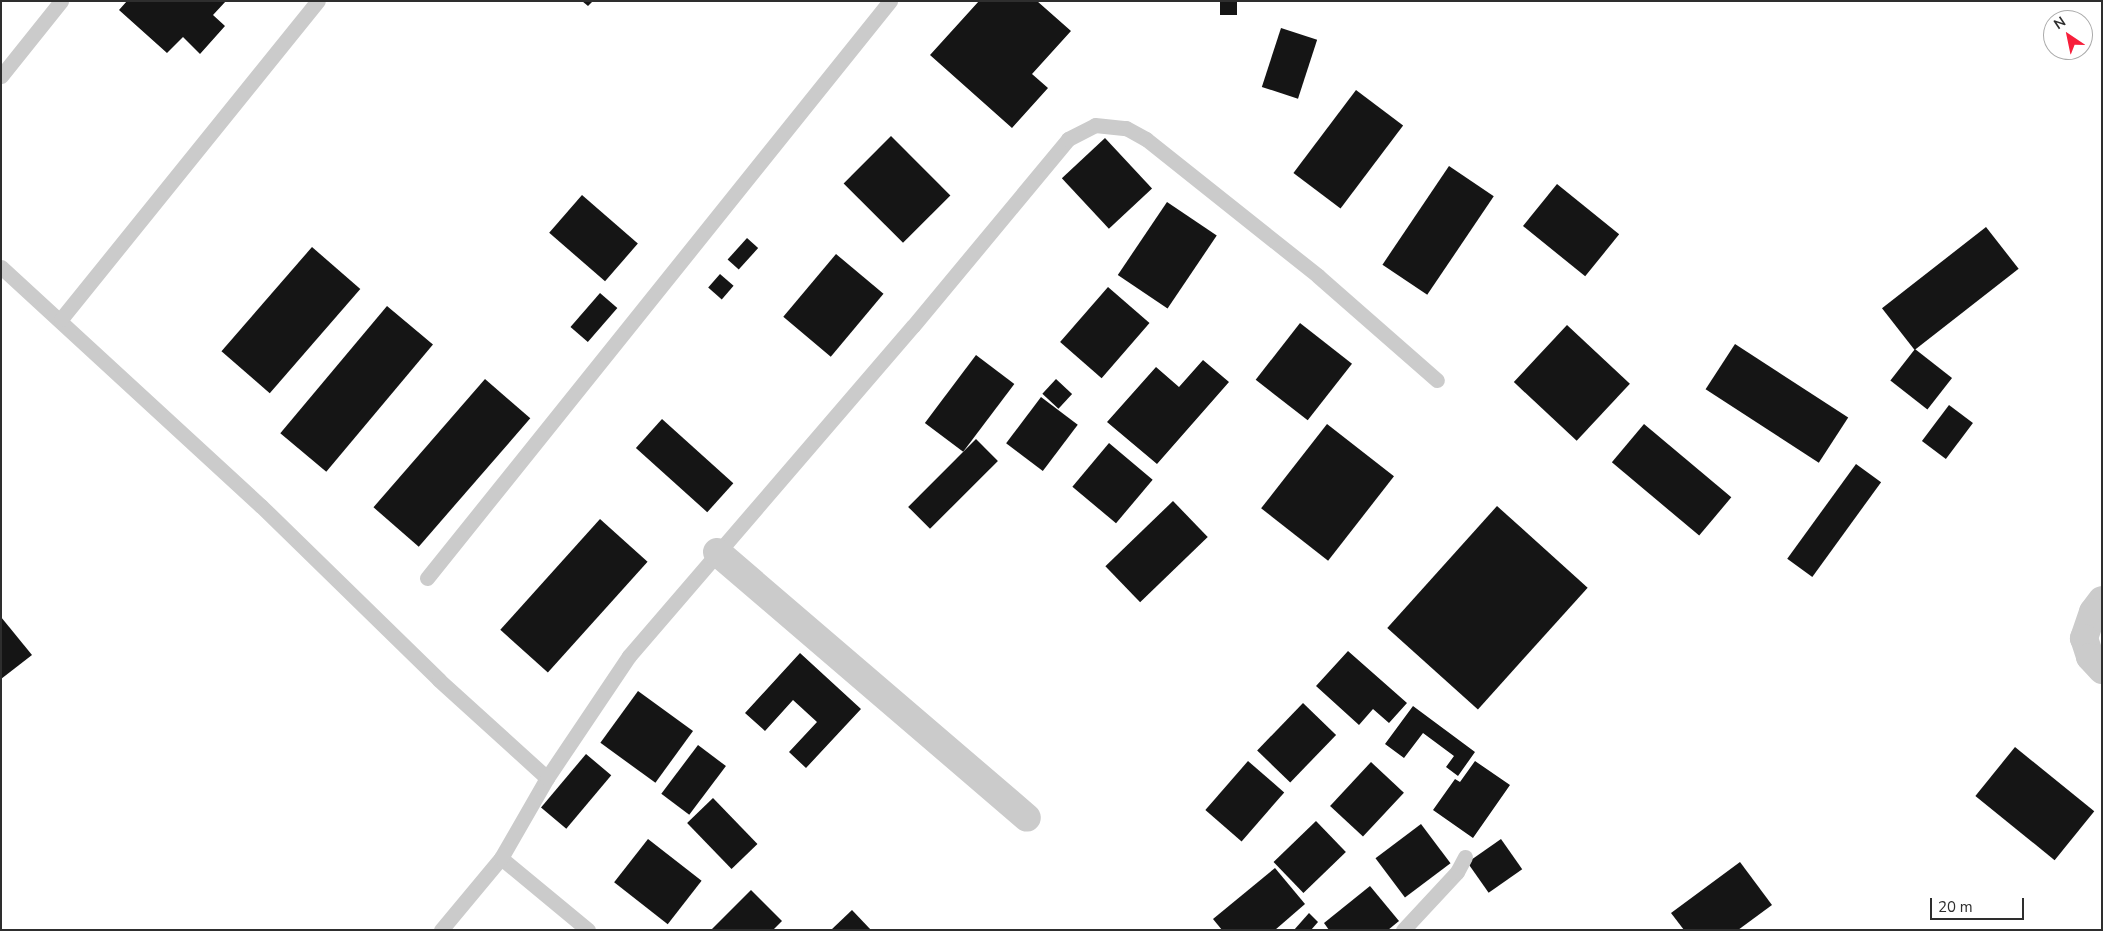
<!DOCTYPE html>
<html>
<head>
<meta charset="utf-8">
<style>
	body { margin:0 }
	#map { position:relative; width:2103px; height:931px; overflow:hidden; background:#fff; font-family:"Nunito Sans",sans-serif }
	div>[style] { position:absolute }
	.building>* { inset:0; background:#151515; transform-origin:0 0 }
	.service>* { height:15px; margin:-7.5px; padding:0 7.5px; transform-origin:7.5px; border-radius:7.5px; background:#cbcbcb }
	.minor>* { height:28px; margin:-14px; padding:0 14px; transform-origin:14px; border-radius:14px; background:#cbcbcb }
	span { translate:-50% -50%; white-space:nowrap; text-align:center; line-height:1.15; -webkit-text-stroke:5px #fff; paint-order:stroke }
	.frame { position:absolute; inset:0; border:2px solid #2e2e2e; pointer-events:none }
	.north { position:absolute; left:2043px; top:10px; width:50px; height:50px; box-sizing:border-box; background:#fff; border:1px solid #ababab; border-radius:50%; rotate:326deg; font-size:14px; font-weight:700; line-height:20px; text-align:center; color:#2e2e2e }
	.north::after { content:''; display:block; margin:auto; width:18px; height:22px; background:#f71f3b; clip-path:polygon(50% 0,100% 100%,50% 72%,0 100%) }
	.scale { position:absolute; left:1930px; top:898px; width:94px; height:22px; box-sizing:border-box; border:2px solid #2e2e2e; border-top:0; padding-left:6px; font-size:15px; line-height:18px; white-space:nowrap; color:#2e2e2e; -webkit-text-stroke:4px #fff; paint-order:stroke }
</style>
</head>
<body>
<div id="map">
	<div class="building">
		<i style="clip-path:polygon(127px 1px,226px 1px,213px 15px,225px 26px,200px 54px,183px 37px,167px 53px,119px 10px)"></i>
		<i style="clip-path:polygon(582px 1px,593px 1px,588px 6px)"></i>
		<i style="clip-path:polygon(979px 1px,1037px 1px,1071px 31px,1032px 74px,1048px 88px,1012px 128px,930px 55px)"></i>
		<i style="left:1220px;top:1px;width:17px;height:14px"></i>
		<i style="left:1281px;top:28px;width:38px;height:62px;rotate:18deg"></i>
		<i style="left:1356px;top:90px;width:59px;height:104px;rotate:37deg"></i>
		<i style="left:891px;top:136px;width:84px;height:67px;rotate:45deg"></i>
		<i style="left:1105px;top:138px;width:69px;height:59px;rotate:47deg"></i>
		<i style="left:1449px;top:166px;width:54px;height:119px;rotate:34deg"></i>
		<i style="left:1557px;top:184px;width:80px;height:54px;rotate:39deg"></i>
		<i style="left:582px;top:195px;width:74px;height:50px;rotate:41deg"></i>
		<i style="left:1167px;top:202px;width:60px;height:88px;rotate:34deg"></i>
		<i style="left:1986px;top:227px;width:53px;height:132px;rotate:52deg"></i>
		<i style="left:747px;top:238px;width:15px;height:29px;rotate:42deg"></i>
		<i style="left:312px;top:247px;width:64px;height:138px;rotate:41deg"></i>
		<i style="left:836px;top:254px;width:62px;height:82px;rotate:40deg"></i>
		<i style="left:720px;top:274px;width:18px;height:18px;rotate:41deg"></i>
		<i style="left:1108px;top:287px;width:55px;height:73px;rotate:41deg"></i>
		<i style="left:600px;top:293px;width:23px;height:45px;rotate:41deg"></i>
		<i style="left:387px;top:306px;width:60px;height:166px;rotate:40deg"></i>
		<i style="left:1300px;top:323px;width:66px;height:72px;rotate:38deg"></i>
		<i style="left:1567px;top:325px;width:86px;height:78px;rotate:43deg"></i>
		<i style="left:1735px;top:344px;width:135px;height:54px;rotate:33deg"></i>
		<i style="left:1915px;top:349px;width:47px;height:40px;rotate:38deg"></i>
		<i style="left:976px;top:355px;width:48px;height:85px;rotate:37deg"></i>
		<i style="clip-path:polygon(1203px 360px,1229px 382px,1157px 464px,1107px 422px,1156px 367px,1179px 387px)"></i>
		<i style="left:485px;top:379px;width:60px;height:170px;rotate:41deg"></i>
		<i style="left:1056px;top:379px;width:22px;height:20px;rotate:43deg"></i>
		<i style="left:1041px;top:397px;width:46px;height:58px;rotate:37deg"></i>
		<i style="left:1949px;top:405px;width:30px;height:45px;rotate:37deg"></i>
		<i style="left:662px;top:419px;width:96px;height:39px;rotate:42deg"></i>
		<i style="left:1327px;top:424px;width:85px;height:107px;rotate:38deg"></i>
		<i style="left:1644px;top:424px;width:114px;height:50px;rotate:40deg"></i>
		<i style="left:976px;top:439px;width:31px;height:96px;rotate:45deg"></i>
		<i style="left:1109px;top:443px;width:57px;height:57px;rotate:40deg"></i>
		<i style="left:1856px;top:464px;width:31px;height:117px;rotate:36deg"></i>
		<i style="left:1173px;top:501px;width:50px;height:94px;rotate:46deg"></i>
		<i style="left:1497px;top:506px;width:122px;height:164px;rotate:42deg"></i>
		<i style="left:600px;top:519px;width:64px;height:149px;rotate:42deg"></i>
		<i style="clip-path:polygon(1px 617px,32px 655px,1px 679px)"></i>
		<i style="clip-path:polygon(1348px 651px,1407px 703px,1389px 723px,1373px 709px,1359px 725px,1316px 686px)"></i>
		<i style="clip-path:polygon(800px 653px,861px 709px,806px 768px,789px 752px,817px 722px,793px 700px,765px 731px,745px 713px)"></i>
		<i style="left:638px;top:691px;width:68px;height:64px;rotate:36deg"></i>
		<i style="left:1303px;top:703px;width:46px;height:66px;rotate:44deg"></i>
		<i style="clip-path:polygon(1413px 706px,1475px 752px,1458px 776px,1446px 767px,1454px 756px,1423px 733px,1404px 758px,1385px 744px)"></i>
		<i style="left:698px;top:745px;width:35px;height:61px;rotate:37deg"></i>
		<i style="left:2015px;top:747px;width:102px;height:63px;rotate:39deg"></i>
		<i style="left:586px;top:754px;width:33px;height:70px;rotate:40deg"></i>
		<i style="left:1248px;top:761px;width:48px;height:65px;rotate:41deg"></i>
		<i style="clip-path:polygon(1475px 761px,1510px 785px,1473px 838px,1433px 810px,1455px 779px,1460px 782px)"></i>
		<i style="left:1371px;top:762px;width:45px;height:60px;rotate:43deg"></i>
		<i style="left:713px;top:798px;width:64px;height:36px;rotate:46deg"></i>
		<i style="left:1316px;top:821px;width:43px;height:59px;rotate:46deg"></i>
		<i style="left:1421px;top:824px;width:49px;height:57px;rotate:53deg"></i>
		<i style="left:648px;top:839px;width:68px;height:55px;rotate:38deg"></i>
		<i style="left:1501px;top:839px;width:37px;height:41px;rotate:55deg"></i>
		<i style="clip-path:polygon(1740px 862px,1772px 905px,1738px 930px,1684px 930px,1671px 913px)"></i>
		<i style="clip-path:polygon(1275px 868px,1305px 904px,1275px 930px,1222px 930px,1213px 919px)"></i>
		<i style="clip-path:polygon(1370px 886px,1399px 921px,1388px 930px,1329px 930px,1324px 923px)"></i>
		<i style="clip-path:polygon(751px 890px,782px 921px,773px 930px,711px 930px)"></i>
		<i style="clip-path:polygon(852px 910px,871px 930px,831px 930px)"></i>
		<i style="clip-path:polygon(1309px 913px,1318px 922px,1311px 930px,1294px 930px)"></i>
	</div>
	<div class="service">
		<i style="left:1px;top:76px;width:96px;rotate:-51.3deg"></i>
		<i style="left:1px;top:267px;width:353px;rotate:42.6deg"></i>
		<i style="left:261px;top:506px;width:249px;rotate:44.3deg"></i>
		<i style="left:439px;top:680px;width:146px;rotate:42.2deg"></i>
		<i style="left:61px;top:319px;width:409px;rotate:-51.1deg"></i>
		<i style="left:427px;top:578px;width:740px;rotate:-51.26deg"></i>
		<i style="left:501px;top:858px;width:113px;rotate:39.6deg"></i>
		<i style="left:441px;top:930px;width:94px;rotate:-50.2deg"></i>
		<i style="left:501px;top:858px;width:92px;rotate:-60.1deg"></i>
		<i style="left:547px;top:778px;width:147px;rotate:-56.1deg"></i>
		<i style="left:629px;top:656px;width:435px;rotate:-49.3deg"></i>
		<i style="left:913px;top:326px;width:243px;rotate:-50.3deg"></i>
		<i style="left:1068px;top:139px;width:30px;rotate:-27deg"></i>
		<i style="left:1095px;top:125px;width:31px;rotate:6deg"></i>
		<i style="left:1126px;top:128px;width:23px;rotate:29deg"></i>
		<i style="left:1146px;top:139px;width:220px;rotate:38.5deg"></i>
		<i style="left:1318px;top:276px;width:158px;rotate:41.2deg"></i>
		<i style="left:1403px;top:930px;width:79px;rotate:-47deg"></i>
		<i style="left:1457px;top:872px;width:17px;rotate:-62deg"></i>
	</div>
	<div class="minor">
		<i style="left:717px;top:552px;width:408px;rotate:40.6deg"></i>
		<i style="left:2102px;top:600px;width:15px;rotate:127deg"></i>
		<i style="left:2093px;top:612px;width:28px;rotate:109deg"></i>
		<i style="left:2084px;top:638px;width:20px;rotate:72deg"></i>
		<i style="left:2090px;top:657px;width:18px;rotate:47deg"></i>
	</div>
	<div class="frame"></div>
	<div class="north">N</div>
	<div class="scale">20 m</div>
</div>
</body>
</html>
